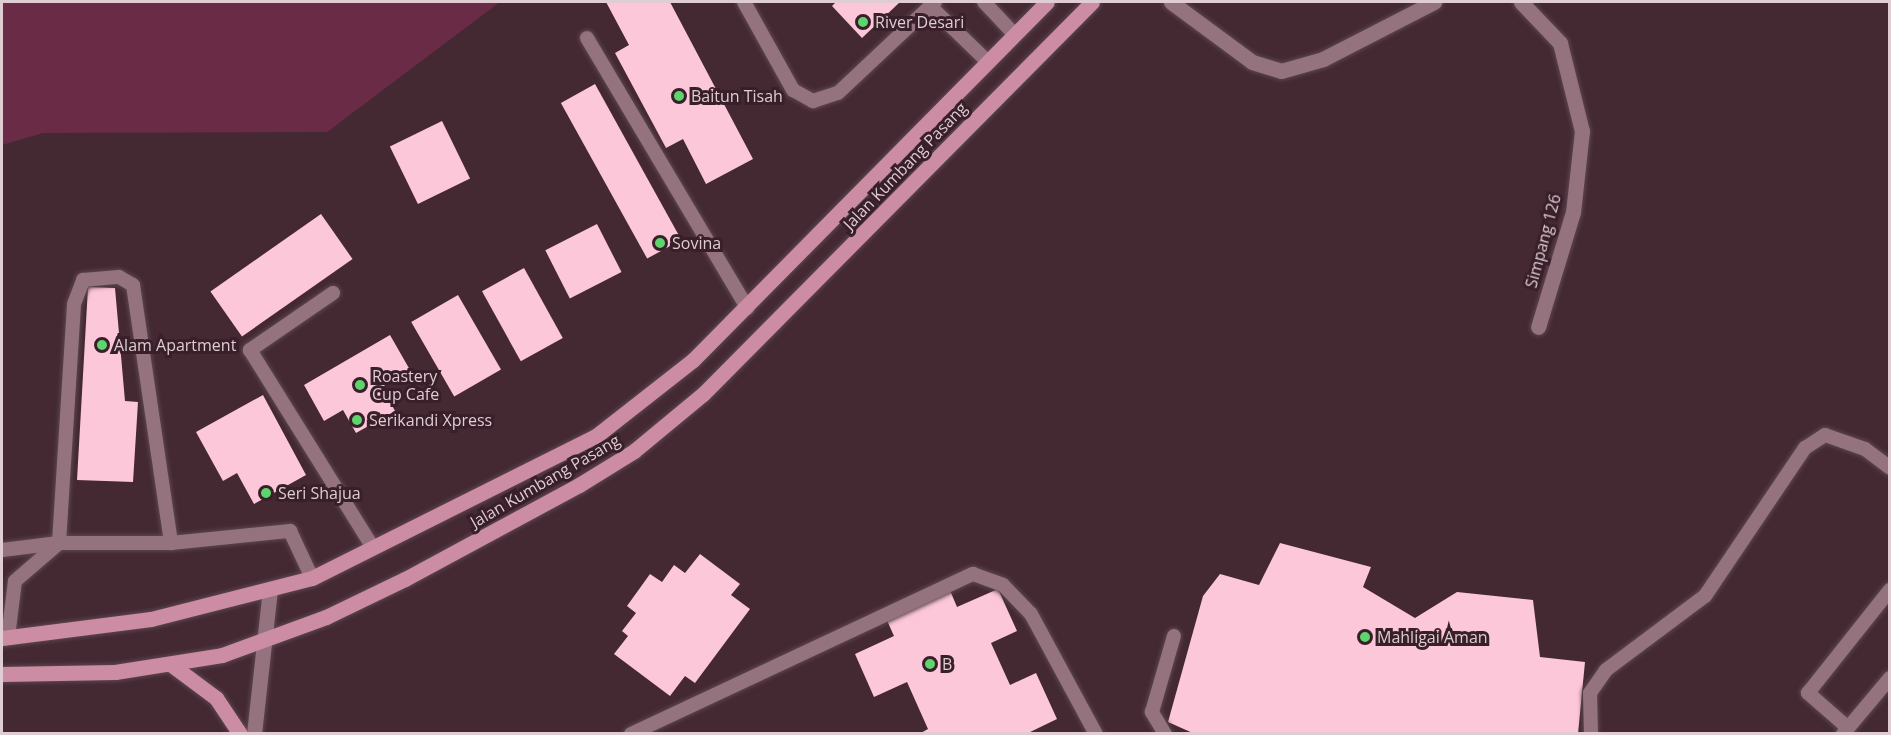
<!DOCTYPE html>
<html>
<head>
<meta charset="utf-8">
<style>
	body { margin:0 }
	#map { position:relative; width:1891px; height:735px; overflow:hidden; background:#442933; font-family:"Open Sans",sans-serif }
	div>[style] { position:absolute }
	.green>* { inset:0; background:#692b45 }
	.building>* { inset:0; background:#fdc7da; transform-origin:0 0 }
	.roads { filter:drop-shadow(0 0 2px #5d464f) drop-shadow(0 0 2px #5d464f) }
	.service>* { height:14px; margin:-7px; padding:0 7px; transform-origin:7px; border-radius:7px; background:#94737f }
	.minor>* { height:15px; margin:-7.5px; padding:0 7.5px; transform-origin:7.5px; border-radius:7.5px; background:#94737f }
	.primary>* { height:15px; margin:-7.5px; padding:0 7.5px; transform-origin:7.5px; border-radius:7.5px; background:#cc8da4 }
	.dots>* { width:16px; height:16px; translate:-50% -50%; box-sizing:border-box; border:3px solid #391f29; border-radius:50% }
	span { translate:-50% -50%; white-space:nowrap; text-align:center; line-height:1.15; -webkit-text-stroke:6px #391f29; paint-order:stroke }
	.poi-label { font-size:16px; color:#dfcdd3 }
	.left { translate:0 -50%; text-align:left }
	.street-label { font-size:16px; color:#dfcdd3 }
	.frame { position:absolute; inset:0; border:3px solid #dfcdd3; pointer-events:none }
</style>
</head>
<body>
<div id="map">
	<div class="green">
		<i style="clip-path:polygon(2px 2px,500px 2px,327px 132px,43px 133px,2px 145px)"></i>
	</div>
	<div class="building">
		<i style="clip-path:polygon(606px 2px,670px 2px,753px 159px,706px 184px,683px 139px,666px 148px,615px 53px,629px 45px)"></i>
		<i style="clip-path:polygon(836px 2px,900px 2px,862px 38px,832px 6px)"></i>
		<i style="left:595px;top:84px;width:178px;height:39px;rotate:61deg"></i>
		<i style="left:442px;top:121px;width:64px;height:58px;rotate:64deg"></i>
		<i style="left:321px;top:214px;width:55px;height:135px;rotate:55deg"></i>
		<i style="left:597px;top:224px;width:54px;height:58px;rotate:63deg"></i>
		<i style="left:524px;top:268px;width:80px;height:48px;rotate:61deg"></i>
		<i style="clip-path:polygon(88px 287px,115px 288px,125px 401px,138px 402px,133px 482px,77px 480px)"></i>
		<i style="left:458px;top:295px;width:86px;height:54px;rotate:60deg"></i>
		<i style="clip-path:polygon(390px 335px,410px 370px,382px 387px,395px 411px,356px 433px,343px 410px,324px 421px,304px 385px)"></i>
		<i style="clip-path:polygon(263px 395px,306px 475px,254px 504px,237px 473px,223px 481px,196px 432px)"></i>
		<i style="clip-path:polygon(1280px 543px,1371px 567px,1363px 587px,1415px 618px,1457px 592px,1533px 600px,1540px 657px,1585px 662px,1578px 734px,1195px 734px,1168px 722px,1203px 596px,1220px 574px,1259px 585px)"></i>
		<i style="clip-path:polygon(700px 554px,740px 584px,731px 595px,750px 609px,695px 683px,685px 676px,670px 696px,614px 654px,628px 636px,622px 631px,636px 613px,627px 606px,650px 574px,662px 582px,674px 565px,685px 573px)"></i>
		<i style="clip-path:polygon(949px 588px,957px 607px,998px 589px,1017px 631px,991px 643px,1010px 685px,1036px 673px,1057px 719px,1026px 734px,919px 734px,928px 729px,907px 682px,874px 697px,855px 654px,894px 636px,885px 616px)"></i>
	</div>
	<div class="roads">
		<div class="service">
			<i style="left:744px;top:2px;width:101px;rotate:60.9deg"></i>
			<i style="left:793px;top:90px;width:23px;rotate:29deg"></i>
			<i style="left:813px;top:101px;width:26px;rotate:-18deg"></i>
			<i style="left:838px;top:93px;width:133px;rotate:-43.2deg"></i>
			<i style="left:984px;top:2px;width:45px;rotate:46.8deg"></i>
			<i style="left:930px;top:6px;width:81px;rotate:44deg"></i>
			<i style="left:587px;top:38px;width:314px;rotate:59.3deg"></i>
			<i style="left:333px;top:293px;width:101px;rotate:145.5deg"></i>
			<i style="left:250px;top:350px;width:231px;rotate:58.1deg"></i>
			<i style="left:2px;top:550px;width:57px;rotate:-7deg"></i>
			<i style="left:59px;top:543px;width:112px"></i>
			<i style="left:171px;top:543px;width:120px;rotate:-5.8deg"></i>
			<i style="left:290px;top:531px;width:52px;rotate:64.9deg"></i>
			<i style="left:8px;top:637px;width:56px;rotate:-82.9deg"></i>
			<i style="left:15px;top:581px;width:58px;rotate:-40.8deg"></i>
			<i style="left:59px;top:543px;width:239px;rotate:-86.4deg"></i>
			<i style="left:74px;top:304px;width:26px;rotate:-69deg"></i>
			<i style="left:83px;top:280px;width:36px;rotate:-5deg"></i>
			<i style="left:119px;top:277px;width:16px;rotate:30deg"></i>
			<i style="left:133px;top:285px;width:261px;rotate:81.6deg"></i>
			<i style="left:1847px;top:727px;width:52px;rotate:-138.9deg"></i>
			<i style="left:1808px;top:693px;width:132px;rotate:-51.5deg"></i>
			<i style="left:631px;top:734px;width:378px;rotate:-25.1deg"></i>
			<i style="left:973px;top:574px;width:32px;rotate:20deg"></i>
			<i style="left:1003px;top:585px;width:40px;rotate:46deg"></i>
			<i style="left:1031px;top:614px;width:136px;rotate:61.6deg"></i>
			<i style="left:1165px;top:734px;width:26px;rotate:-121deg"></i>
			<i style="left:1152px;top:712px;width:79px;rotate:-73.9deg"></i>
			<i style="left:1591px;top:734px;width:41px;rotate:-91.4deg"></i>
			<i style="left:1590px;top:693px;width:28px;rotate:-55deg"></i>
			<i style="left:1606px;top:670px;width:124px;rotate:-36.8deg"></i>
			<i style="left:1705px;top:596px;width:179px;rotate:-56deg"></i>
			<i style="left:1805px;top:448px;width:24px;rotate:-33deg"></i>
			<i style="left:1825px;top:435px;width:42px;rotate:19.3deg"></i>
			<i style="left:1865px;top:449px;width:31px;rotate:37deg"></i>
			<i style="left:1843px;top:734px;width:73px;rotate:-50deg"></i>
		</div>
		<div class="minor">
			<i style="left:1171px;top:2px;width:101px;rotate:36.5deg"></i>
			<i style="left:1252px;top:62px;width:30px;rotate:17deg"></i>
			<i style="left:1281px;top:71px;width:44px;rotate:-15.9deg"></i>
			<i style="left:1323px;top:59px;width:125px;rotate:-27.2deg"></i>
			<i style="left:1521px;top:2px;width:57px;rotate:46.4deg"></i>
			<i style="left:1560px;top:43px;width:91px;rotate:76deg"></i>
			<i style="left:1582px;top:131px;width:81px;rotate:96.3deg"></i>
			<i style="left:1573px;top:212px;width:120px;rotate:106.9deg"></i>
			<i style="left:254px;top:734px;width:145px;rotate:-83.7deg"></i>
		</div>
		<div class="primary">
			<i style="left:2px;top:638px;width:150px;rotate:-7.3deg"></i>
			<i style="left:151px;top:619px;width:166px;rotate:-14.3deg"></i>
			<i style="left:312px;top:578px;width:318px;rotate:-26.6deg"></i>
			<i style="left:596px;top:436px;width:123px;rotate:-38.1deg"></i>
			<i style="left:693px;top:360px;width:503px;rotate:-45.32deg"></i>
			<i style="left:173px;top:666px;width:54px;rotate:36.7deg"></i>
			<i style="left:216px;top:698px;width:43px;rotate:56.3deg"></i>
			<i style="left:2px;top:674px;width:113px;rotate:-1deg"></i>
			<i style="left:115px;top:672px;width:108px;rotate:-9deg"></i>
			<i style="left:222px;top:655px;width:111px;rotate:-20.1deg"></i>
			<i style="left:326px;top:617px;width:88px;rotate:-25.7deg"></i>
			<i style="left:405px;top:579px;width:198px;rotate:-28.4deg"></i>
			<i style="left:579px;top:485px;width:65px;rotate:-31.7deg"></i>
			<i style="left:634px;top:451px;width:89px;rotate:-39.6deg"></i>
			<i style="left:703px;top:394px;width:552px;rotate:-45.22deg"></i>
		</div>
	</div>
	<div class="dots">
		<i style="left:863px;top:22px;background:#5ed56c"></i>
		<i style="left:679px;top:96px;background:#5ed56c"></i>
		<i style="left:660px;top:243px;background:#5ed56c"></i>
		<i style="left:102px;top:345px;background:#5ed56c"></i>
		<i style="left:360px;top:385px;background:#5ed56c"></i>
		<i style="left:357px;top:420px;background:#5ed56c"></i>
		<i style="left:266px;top:493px;background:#5ed56c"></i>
		<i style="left:1365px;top:637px;background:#5ed56c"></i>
		<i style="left:930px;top:664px;background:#5ed56c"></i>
	</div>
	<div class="poi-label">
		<span class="left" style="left:875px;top:22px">River Desari</span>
		<span class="left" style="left:691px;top:96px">Baitun Tisah</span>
		<span class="left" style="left:672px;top:243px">Sovina</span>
		<span class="left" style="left:114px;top:345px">Alam Apartment</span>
		<span class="left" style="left:372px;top:385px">Roastery<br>Cup Cafe</span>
		<span class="left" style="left:369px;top:420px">Serikandi Xpress</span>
		<span class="left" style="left:278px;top:493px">Seri Shajua</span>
		<span class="left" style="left:1377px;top:637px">Mahligai Aman</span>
		<span class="left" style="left:942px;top:664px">B</span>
	</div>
	<div class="street-label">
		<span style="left:905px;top:166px;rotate:-46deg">Jalan Kumbang Pasang</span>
		<span style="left:1543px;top:241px;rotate:-75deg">Simpang 126</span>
		<span style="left:545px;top:481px;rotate:-30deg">Jalan Kumbang Pasang</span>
	</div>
	<div class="frame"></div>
</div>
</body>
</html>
